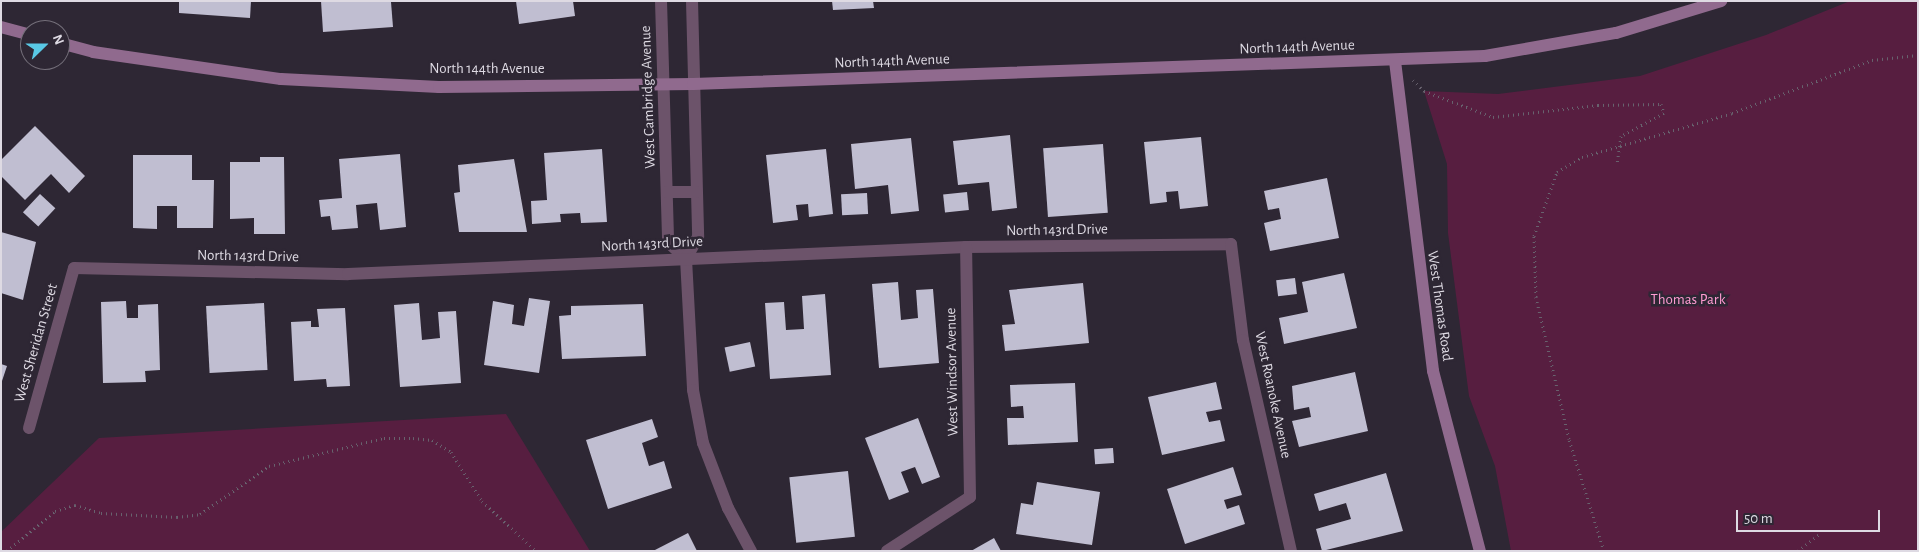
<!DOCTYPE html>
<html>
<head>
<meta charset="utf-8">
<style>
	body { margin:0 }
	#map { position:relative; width:1919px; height:552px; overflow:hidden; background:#2e2734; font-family:"Alegreya Sans",sans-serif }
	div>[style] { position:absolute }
	.green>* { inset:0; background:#571e40 }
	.building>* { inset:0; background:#c0bed1; transform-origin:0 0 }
	.path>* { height:3px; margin-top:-1.5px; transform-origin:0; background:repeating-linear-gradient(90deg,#68626e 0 1px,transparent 0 5px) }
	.minor>* { height:12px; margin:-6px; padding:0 6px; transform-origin:6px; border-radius:6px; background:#6c536a }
	.secondary>* { height:12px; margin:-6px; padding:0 6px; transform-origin:6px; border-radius:6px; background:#906a8e }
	span { translate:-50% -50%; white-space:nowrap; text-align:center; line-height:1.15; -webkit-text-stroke:5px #2e2734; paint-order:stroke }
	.street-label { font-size:15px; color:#dedae3 }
	.park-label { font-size:15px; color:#ff9bd2 }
	.frame { position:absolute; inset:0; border:2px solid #dedae3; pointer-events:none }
	.north { position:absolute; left:20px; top:20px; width:50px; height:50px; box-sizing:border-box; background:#2e2734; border:1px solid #746f7a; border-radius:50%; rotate:68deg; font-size:14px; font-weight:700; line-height:20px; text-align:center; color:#dedae3 }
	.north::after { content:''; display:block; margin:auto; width:18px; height:22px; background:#59c8e5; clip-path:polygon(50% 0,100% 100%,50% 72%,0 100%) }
	.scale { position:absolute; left:1736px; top:510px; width:144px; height:22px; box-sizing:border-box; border:2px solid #dedae3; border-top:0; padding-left:6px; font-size:15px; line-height:18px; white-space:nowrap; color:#dedae3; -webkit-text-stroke:4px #2e2734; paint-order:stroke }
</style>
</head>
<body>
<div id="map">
	<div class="green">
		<i style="clip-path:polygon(1850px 1px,1918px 1px,1918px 551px,1511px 551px,1495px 466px,1469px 396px,1448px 233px,1447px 164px,1424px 91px,1498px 94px,1640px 76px,1766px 35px)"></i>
		<i style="clip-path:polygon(506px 414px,590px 551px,1px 551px,1px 532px,99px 438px)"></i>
	</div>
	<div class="building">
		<i style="clip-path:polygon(179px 1px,251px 1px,250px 18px,179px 13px)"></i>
		<i style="clip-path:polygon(321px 1px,391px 2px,393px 27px,323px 32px)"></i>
		<i style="clip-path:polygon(516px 1px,573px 1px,575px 16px,519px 24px)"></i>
		<i style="clip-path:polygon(832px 1px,873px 1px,874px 8px,833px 10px)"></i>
		<i style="clip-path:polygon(35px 126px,85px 176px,69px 193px,51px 174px,25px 200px,1px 176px,1px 160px)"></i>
		<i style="clip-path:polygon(1010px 135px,1017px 208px,992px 211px,989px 182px,958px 185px,953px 141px)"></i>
		<i style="clip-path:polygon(1201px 137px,1208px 206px,1180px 209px,1178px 191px,1166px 192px,1167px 202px,1150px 204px,1144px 142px)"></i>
		<i style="clip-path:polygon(911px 138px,919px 211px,891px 214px,888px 185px,855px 189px,851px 144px)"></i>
		<i style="left:1103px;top:144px;width:69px;height:60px;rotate:86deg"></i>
		<i style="clip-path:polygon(602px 149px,607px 222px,581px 223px,580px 213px,560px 214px,561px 222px,532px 224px,531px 201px,547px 200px,544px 153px)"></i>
		<i style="clip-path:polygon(826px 149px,833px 214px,809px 217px,808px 204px,796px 205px,798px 220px,773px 223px,766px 155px)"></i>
		<i style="clip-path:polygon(400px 154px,406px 227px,380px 230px,377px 203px,356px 205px,358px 228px,332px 230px,330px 216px,321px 217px,319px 200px,342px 198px,339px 159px)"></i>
		<i style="clip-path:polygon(133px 155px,192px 155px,192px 180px,214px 180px,213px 228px,177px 228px,177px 206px,157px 206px,157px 229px,133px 228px)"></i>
		<i style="clip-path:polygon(260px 157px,284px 157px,285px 234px,254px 234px,254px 218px,230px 219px,230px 162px,260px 162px)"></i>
		<i style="clip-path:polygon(514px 159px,527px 232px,459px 232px,454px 193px,460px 192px,458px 165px)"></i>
		<i style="clip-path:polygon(1327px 178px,1339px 238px,1270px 251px,1264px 223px,1281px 219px,1279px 208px,1268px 210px,1264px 191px)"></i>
		<i style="left:967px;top:192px;width:18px;height:24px;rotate:84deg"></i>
		<i style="left:867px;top:193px;width:21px;height:26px;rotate:87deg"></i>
		<i style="left:40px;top:194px;width:21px;height:25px;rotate:43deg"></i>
		<i style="clip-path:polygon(1px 232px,36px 242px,23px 300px,1px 293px)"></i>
		<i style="clip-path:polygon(1344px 273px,1357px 328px,1284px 344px,1279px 318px,1308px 312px,1302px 282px)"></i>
		<i style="left:1295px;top:278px;width:16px;height:19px;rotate:83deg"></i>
		<i style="clip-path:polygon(898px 282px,901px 320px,918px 318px,916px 290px,933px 289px,939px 363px,879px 368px,872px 284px)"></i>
		<i style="clip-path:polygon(1083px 283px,1089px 343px,1005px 351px,1002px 325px,1015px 324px,1009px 290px)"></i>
		<i style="clip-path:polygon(825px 294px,831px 375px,770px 379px,765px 303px,784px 302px,786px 330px,804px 329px,802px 296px)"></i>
		<i style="clip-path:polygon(529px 298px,550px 301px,539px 373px,484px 365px,493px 301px,514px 305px,512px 324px,524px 326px)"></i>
		<i style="clip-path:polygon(126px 301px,127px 318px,138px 318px,138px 305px,158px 304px,160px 370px,145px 371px,146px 382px,103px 383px,101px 302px)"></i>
		<i style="left:264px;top:303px;width:67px;height:58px;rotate:87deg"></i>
		<i style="clip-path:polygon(419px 303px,422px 340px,440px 338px,438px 312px,456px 311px,461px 383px,400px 387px,394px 305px)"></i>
		<i style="clip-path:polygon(643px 304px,646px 356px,562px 359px,559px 316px,571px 315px,571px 306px)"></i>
		<i style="clip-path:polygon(345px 308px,350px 386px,327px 387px,326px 379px,294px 381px,291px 322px,311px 321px,311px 327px,319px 327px,317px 309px)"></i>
		<i style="left:750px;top:342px;width:25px;height:26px;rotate:78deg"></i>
		<i style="clip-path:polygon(1px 364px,7px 366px,2px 381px,1px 381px)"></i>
		<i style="clip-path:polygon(1355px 372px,1368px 431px,1299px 447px,1292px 421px,1311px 417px,1309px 407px,1294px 410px,1292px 386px)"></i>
		<i style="clip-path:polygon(1216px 382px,1222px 409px,1206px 412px,1209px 422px,1220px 420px,1225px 441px,1162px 455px,1148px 397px)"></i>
		<i style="clip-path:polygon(1075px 383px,1078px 442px,1008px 445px,1007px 418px,1024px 418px,1023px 406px,1011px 407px,1010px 385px)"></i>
		<i style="clip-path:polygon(918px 418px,940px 477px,922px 484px,915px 467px,901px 472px,909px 492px,889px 500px,865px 438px)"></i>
		<i style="clip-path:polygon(652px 419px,658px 437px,642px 443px,649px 466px,664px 461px,672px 488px,608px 509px,586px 440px)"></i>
		<i style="left:1113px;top:448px;width:15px;height:19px;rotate:86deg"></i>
		<i style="clip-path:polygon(1233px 467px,1242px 495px,1224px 500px,1227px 509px,1239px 505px,1245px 524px,1185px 544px,1167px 489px)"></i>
		<i style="left:848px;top:471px;width:66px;height:59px;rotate:84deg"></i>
		<i style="clip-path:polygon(1386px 473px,1403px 531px,1322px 551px,1316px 529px,1351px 519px,1346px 503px,1319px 511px,1314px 494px)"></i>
		<i style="clip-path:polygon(1037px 482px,1100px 492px,1092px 545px,1016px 534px,1021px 503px,1033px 505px)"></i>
		<i style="clip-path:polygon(688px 533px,697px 551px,653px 551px)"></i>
		<i style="clip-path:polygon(994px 538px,1001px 551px,971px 551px)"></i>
	</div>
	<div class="path">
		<i style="left:1413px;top:80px;width:16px;rotate:45deg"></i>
		<i style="left:1424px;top:91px;width:74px;rotate:20.6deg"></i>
		<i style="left:1493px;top:117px;width:106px;rotate:-6.5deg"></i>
		<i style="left:1598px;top:105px;width:63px;rotate:-0.9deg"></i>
		<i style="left:1661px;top:104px;width:9px;rotate:72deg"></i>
		<i style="left:1664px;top:113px;width:49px;rotate:151.9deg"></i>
		<i style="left:1621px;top:136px;width:27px;rotate:98deg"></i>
		<i style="left:7px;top:551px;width:62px;rotate:-39.8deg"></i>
		<i style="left:55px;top:511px;width:21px;rotate:-17deg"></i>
		<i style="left:75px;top:505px;width:27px;rotate:17deg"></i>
		<i style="left:101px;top:513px;width:76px;rotate:3deg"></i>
		<i style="left:177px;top:517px;width:23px;rotate:-7deg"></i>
		<i style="left:200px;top:514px;width:84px;rotate:-34.8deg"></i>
		<i style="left:269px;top:466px;width:118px;rotate:-13.7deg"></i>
		<i style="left:384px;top:438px;width:29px"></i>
		<i style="left:413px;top:438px;width:19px;rotate:6deg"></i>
		<i style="left:432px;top:440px;width:22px;rotate:32deg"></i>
		<i style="left:451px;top:452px;width:58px;rotate:57.7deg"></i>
		<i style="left:482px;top:501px;width:74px;rotate:42.8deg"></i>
		<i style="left:1604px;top:551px;width:117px;rotate:-107.4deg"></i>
		<i style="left:1569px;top:439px;width:146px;rotate:-103.1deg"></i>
		<i style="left:1536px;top:297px;width:61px;rotate:-91.9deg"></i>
		<i style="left:1534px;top:236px;width:68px;rotate:-70.2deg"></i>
		<i style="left:1557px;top:172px;width:29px;rotate:-31deg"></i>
		<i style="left:1582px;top:157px;width:156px;rotate:-16.3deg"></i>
		<i style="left:1732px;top:113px;width:150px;rotate:-20.7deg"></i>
		<i style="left:1872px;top:60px;width:46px;rotate:-6.2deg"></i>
		<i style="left:1798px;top:551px;width:28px;rotate:-38deg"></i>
	</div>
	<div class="minor">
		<i style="left:661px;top:1px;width:241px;rotate:88.3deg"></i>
		<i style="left:668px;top:242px;width:25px;rotate:43deg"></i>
		<i style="left:692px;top:1px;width:236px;rotate:88.5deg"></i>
		<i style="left:698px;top:237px;width:25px;rotate:119deg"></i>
		<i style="left:686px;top:259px;width:131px;rotate:86.9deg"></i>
		<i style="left:693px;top:390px;width:54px;rotate:79.3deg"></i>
		<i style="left:703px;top:443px;width:70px;rotate:69deg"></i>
		<i style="left:728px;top:508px;width:49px;rotate:61.9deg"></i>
		<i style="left:667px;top:192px;width:29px"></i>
		<i style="left:29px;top:428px;width:166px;rotate:-74.3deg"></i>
		<i style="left:74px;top:268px;width:274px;rotate:1.3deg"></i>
		<i style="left:348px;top:274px;width:619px;rotate:-2.5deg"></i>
		<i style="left:966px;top:247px;width:265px;rotate:-0.6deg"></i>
		<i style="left:1231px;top:244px;width:97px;rotate:82.9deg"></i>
		<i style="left:1243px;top:340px;width:216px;rotate:77.2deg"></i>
		<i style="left:887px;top:551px;width:99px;rotate:-33deg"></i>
		<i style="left:970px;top:497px;width:250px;rotate:-90.9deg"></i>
	</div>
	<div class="secondary">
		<i style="left:1px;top:27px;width:30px;rotate:15deg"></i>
		<i style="left:60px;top:43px;width:34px;rotate:15deg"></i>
		<i style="left:93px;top:52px;width:190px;rotate:8.2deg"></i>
		<i style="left:281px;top:79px;width:158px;rotate:2.9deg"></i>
		<i style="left:439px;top:87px;width:254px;rotate:-0.7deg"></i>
		<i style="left:693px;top:84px;width:792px;rotate:-2.02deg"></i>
		<i style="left:1485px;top:56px;width:133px;rotate:-10deg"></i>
		<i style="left:1616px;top:33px;width:110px;rotate:-16.9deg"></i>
		<i style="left:1395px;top:61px;width:312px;rotate:83deg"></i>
		<i style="left:1433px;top:371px;width:186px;rotate:75.4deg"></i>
	</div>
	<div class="street-label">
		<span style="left:1297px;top:47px;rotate:-2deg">North 144th Avenue</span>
		<span style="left:892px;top:61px;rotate:-2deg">North 144th Avenue</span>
		<span style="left:487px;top:69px">North 144th Avenue</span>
		<span style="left:648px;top:97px;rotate:-92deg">West Cambridge Avenue</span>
		<span style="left:1057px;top:230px;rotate:-1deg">North 143rd Drive</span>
		<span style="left:652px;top:244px;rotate:-3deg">North 143rd Drive</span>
		<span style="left:248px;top:256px;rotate:1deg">North 143rd Drive</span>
		<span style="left:1440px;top:306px;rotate:82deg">West Thomas Road</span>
		<span style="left:36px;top:343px;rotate:-74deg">West Sheridan Street</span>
		<span style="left:952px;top:372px;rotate:-91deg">West Windsor Avenue</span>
		<span style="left:1273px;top:395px;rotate:78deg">West Roanoke Avenue</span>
	</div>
	<div class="park-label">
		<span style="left:1688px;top:300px">Thomas Park</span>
	</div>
	<div class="frame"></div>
	<div class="north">N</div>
	<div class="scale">50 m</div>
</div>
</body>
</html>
